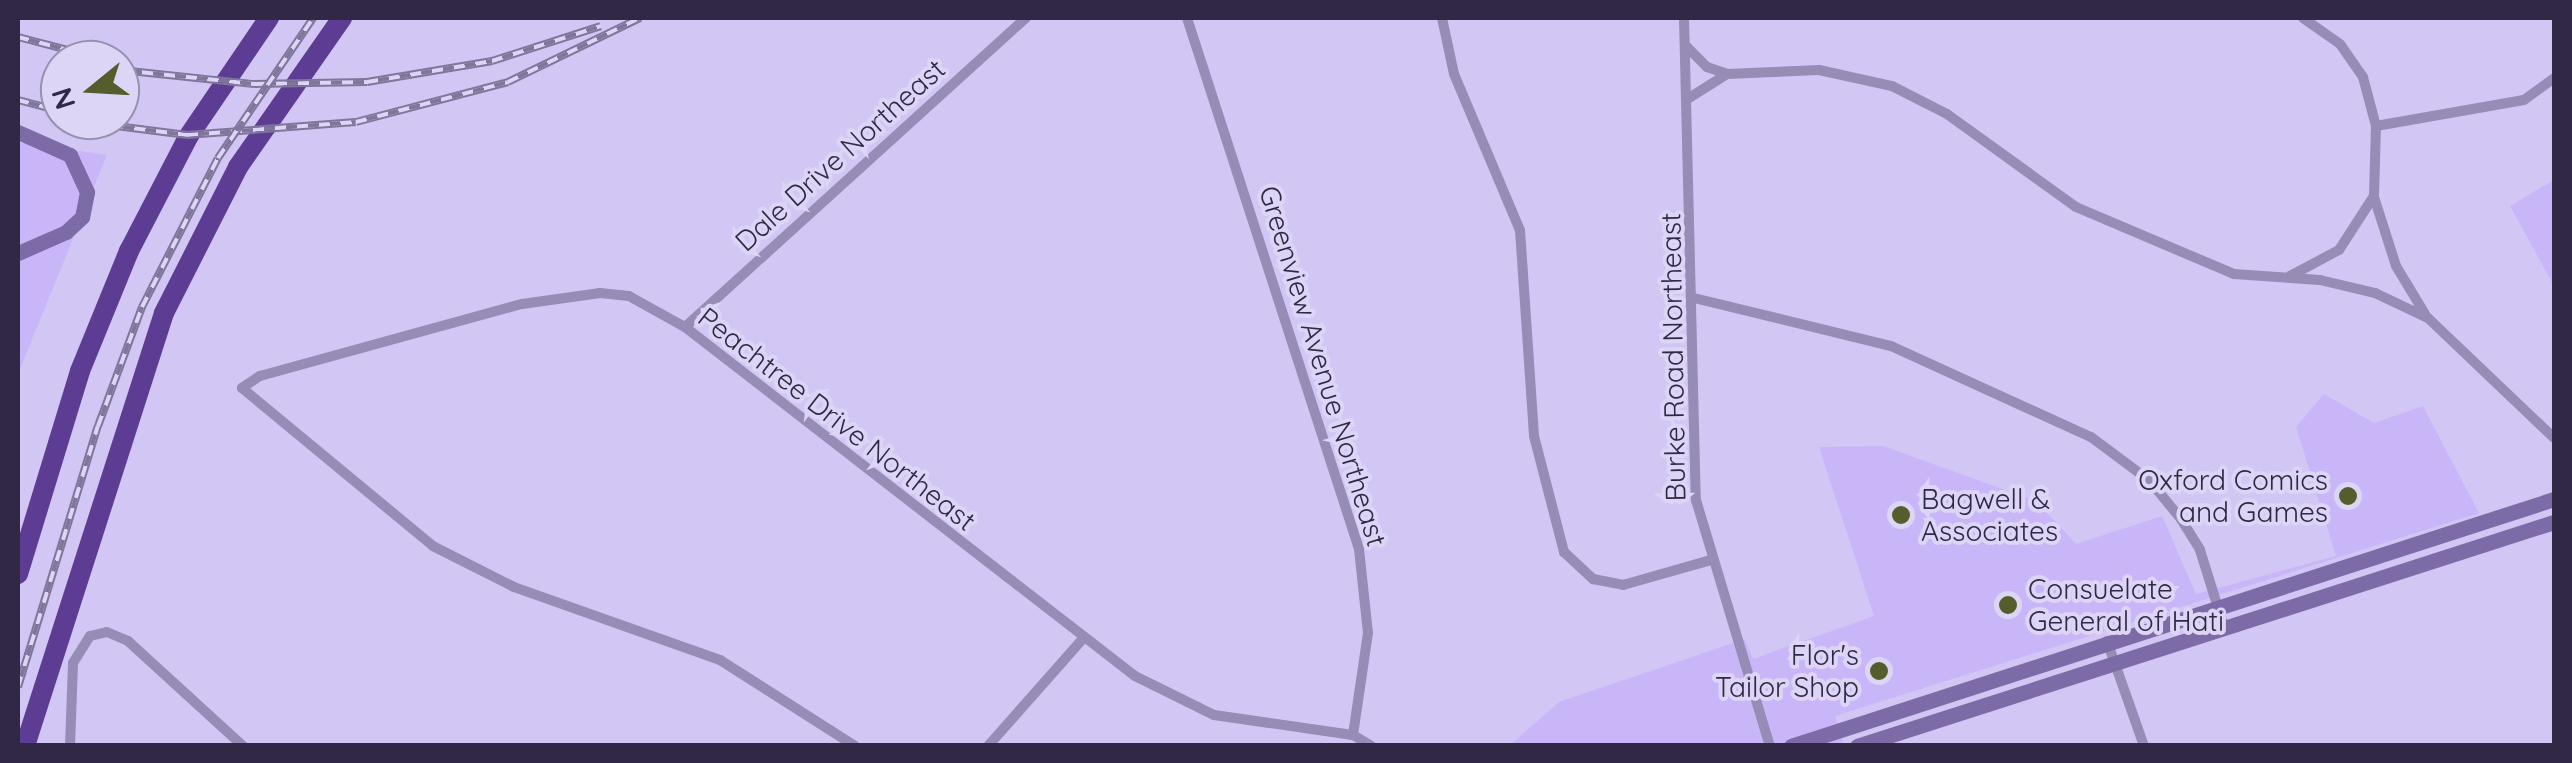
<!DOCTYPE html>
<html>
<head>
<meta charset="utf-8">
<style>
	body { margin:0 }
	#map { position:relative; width:2572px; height:763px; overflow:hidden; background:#d2c6f4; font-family:Quicksand,sans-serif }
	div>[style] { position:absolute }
	.built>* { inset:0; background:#c9b6f9 }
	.street>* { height:10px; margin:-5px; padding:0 5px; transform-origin:5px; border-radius:5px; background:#978cb5 }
	.secondary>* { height:15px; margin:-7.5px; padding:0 7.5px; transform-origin:7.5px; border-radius:7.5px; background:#7d6ba7 }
	.highway>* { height:20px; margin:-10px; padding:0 10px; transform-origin:10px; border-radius:10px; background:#5c3d93 }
	.rail>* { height:8px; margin-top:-4px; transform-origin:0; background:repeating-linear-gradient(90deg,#ddd5f5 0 11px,#80769b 0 22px); box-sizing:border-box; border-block:2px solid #80769b }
	.dots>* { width:28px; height:28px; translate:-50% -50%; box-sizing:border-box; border:5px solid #ddd5f5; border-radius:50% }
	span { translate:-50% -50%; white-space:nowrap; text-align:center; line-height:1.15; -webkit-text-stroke:8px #ddd5f5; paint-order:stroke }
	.street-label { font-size:28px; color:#312846 }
	.poi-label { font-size:28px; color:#312846 }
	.right { translate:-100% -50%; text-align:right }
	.left { translate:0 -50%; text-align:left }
	.frame { position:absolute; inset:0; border:20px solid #312846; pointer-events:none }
	.north { position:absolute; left:40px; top:40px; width:100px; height:100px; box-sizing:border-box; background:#ddd5f5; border:2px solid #9890af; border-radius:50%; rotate:252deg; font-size:28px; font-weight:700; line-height:40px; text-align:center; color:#312846 }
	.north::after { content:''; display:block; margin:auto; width:35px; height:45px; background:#545d2b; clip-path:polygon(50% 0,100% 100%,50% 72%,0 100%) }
</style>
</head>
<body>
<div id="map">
	<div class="built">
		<i style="clip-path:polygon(18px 142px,107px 155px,18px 374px)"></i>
		<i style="clip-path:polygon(2554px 180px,2554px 286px,2510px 206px)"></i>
		<i style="clip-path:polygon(2324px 394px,2374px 423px,2423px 406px,2479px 513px,1835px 716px,1844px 745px,1509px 746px,1559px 702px,1745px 639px,1753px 659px,1874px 616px,1819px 447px,1883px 446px,2036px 501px,2076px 544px,2162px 516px,2196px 594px,2336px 556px,2296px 427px)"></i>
	</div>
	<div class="street">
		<i style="left:1187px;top:18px;width:558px;rotate:72.05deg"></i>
		<i style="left:1359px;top:549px;width:84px;rotate:83.9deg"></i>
		<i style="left:1368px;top:633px;width:103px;rotate:98.4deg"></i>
		<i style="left:1442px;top:18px;width:57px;rotate:77.9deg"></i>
		<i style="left:1454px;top:74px;width:169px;rotate:67.1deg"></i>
		<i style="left:1520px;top:230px;width:206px;rotate:86.1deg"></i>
		<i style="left:1534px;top:436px;width:120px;rotate:75.5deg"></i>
		<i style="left:1564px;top:552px;width:40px;rotate:43deg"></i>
		<i style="left:1593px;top:579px;width:31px;rotate:11deg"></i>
		<i style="left:1623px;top:585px;width:91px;rotate:-15.9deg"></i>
		<i style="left:1684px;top:18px;width:482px;rotate:88.6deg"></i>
		<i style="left:1696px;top:500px;width:257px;rotate:73.3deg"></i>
		<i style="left:1686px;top:46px;width:30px;rotate:45deg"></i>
		<i style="left:1707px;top:67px;width:21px;rotate:19deg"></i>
		<i style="left:1727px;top:74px;width:92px;rotate:-2.5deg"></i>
		<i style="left:1819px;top:70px;width:75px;rotate:12.4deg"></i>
		<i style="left:1892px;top:86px;width:62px;rotate:27deg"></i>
		<i style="left:1947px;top:114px;width:159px;rotate:35.8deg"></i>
		<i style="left:2076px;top:207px;width:172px;rotate:23deg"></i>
		<i style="left:2234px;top:274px;width:86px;rotate:4deg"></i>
		<i style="left:2320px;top:280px;width:57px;rotate:13.3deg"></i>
		<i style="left:2375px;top:293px;width:59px;rotate:25.3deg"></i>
		<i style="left:2428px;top:318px;width:174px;rotate:43.6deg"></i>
		<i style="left:1689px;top:98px;width:45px;rotate:-32.3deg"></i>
		<i style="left:2376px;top:126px;width:150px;rotate:-10deg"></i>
		<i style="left:2524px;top:100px;width:37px;rotate:-36deg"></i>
		<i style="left:2374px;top:197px;width:72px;rotate:72.3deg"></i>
		<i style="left:2396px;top:266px;width:56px;rotate:58.9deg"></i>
		<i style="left:2290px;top:276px;width:55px;rotate:-28deg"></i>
		<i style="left:2339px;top:250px;width:64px;rotate:-57.1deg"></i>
		<i style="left:2374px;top:196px;width:70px;rotate:-88.4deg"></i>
		<i style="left:2376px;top:126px;width:51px;rotate:-104.9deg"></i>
		<i style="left:2363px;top:77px;width:40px;rotate:-124.9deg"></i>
		<i style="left:2340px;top:44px;width:45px;rotate:-144.9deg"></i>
		<i style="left:1694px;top:298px;width:203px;rotate:13.7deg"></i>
		<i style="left:1891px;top:346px;width:220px;rotate:24.5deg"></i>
		<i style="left:2091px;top:437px;width:72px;rotate:36.6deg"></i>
		<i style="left:2149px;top:480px;width:50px;rotate:50.6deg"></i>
		<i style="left:2181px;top:519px;width:36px;rotate:58deg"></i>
		<i style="left:2200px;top:550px;width:81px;rotate:72.7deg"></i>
		<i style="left:685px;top:327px;width:460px;rotate:-42.2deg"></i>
		<i style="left:2107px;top:641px;width:111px;rotate:70.6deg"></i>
		<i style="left:70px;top:746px;width:83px;rotate:-87.9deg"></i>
		<i style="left:73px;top:663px;width:32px;rotate:-58deg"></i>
		<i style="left:90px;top:636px;width:17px;rotate:-13deg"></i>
		<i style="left:107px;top:632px;width:23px;rotate:23deg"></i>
		<i style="left:128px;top:641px;width:156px;rotate:42.4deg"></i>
		<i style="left:855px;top:746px;width:160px;rotate:-147.5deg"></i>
		<i style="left:720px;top:660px;width:219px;rotate:-160.5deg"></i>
		<i style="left:514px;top:587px;width:91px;rotate:-153.2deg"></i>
		<i style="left:433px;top:546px;width:248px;rotate:-140.4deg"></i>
		<i style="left:242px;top:388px;width:22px;rotate:-34deg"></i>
		<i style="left:260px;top:376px;width:272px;rotate:-15.4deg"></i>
		<i style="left:522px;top:304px;width:79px;rotate:-8deg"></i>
		<i style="left:600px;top:293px;width:29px;rotate:6deg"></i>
		<i style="left:629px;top:296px;width:64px;rotate:29deg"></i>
		<i style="left:685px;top:327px;width:569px;rotate:37.8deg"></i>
		<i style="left:1135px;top:676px;width:88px;rotate:26.3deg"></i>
		<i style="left:1214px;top:715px;width:140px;rotate:8.2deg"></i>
		<i style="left:1353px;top:735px;width:21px;rotate:31deg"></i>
		<i style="left:988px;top:746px;width:140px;rotate:-48.5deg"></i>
	</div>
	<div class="secondary">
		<i style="left:18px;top:132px;width:57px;rotate:23.9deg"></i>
		<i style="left:70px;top:155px;width:41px;rotate:65.3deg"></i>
		<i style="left:87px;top:192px;width:25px;rotate:101deg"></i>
		<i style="left:82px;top:217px;width:22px;rotate:137deg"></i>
		<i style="left:66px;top:232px;width:52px;rotate:156.4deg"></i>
		<i style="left:1791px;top:746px;width:802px;rotate:-17.94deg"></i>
		<i style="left:1857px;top:746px;width:732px;rotate:-17.82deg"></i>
	</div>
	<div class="highway">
		<i style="left:18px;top:574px;width:212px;rotate:-73deg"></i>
		<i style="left:80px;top:371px;width:130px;rotate:-67.8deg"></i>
		<i style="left:129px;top:251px;width:128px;rotate:-62.6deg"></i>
		<i style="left:188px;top:137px;width:144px;rotate:-55.8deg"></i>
		<i style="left:25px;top:746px;width:455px;rotate:-72.2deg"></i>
		<i style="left:164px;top:313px;width:164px;rotate:-63.1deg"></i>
		<i style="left:238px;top:167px;width:182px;rotate:-55.1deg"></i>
	</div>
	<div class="rail">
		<i style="left:18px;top:37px;width:91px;rotate:14.6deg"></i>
		<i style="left:120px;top:70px;width:135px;rotate:6deg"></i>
		<i style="left:254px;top:84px;width:113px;rotate:-1deg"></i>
		<i style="left:367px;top:82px;width:127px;rotate:-9.5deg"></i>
		<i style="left:492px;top:61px;width:114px;rotate:-17.8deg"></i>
		<i style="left:18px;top:100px;width:43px;rotate:14.7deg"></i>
		<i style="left:69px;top:120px;width:119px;rotate:7.2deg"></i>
		<i style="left:187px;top:135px;width:169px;rotate:-4.4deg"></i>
		<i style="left:356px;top:122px;width:157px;rotate:-14.7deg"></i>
		<i style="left:508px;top:82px;width:147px;rotate:-25.9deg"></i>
		<i style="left:18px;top:687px;width:273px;rotate:-73deg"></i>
		<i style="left:98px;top:426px;width:127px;rotate:-69.7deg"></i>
		<i style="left:142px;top:307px;width:167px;rotate:-63deg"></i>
		<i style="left:218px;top:158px;width:169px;rotate:-55.8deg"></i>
	</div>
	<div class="dots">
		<i style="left:2348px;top:496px;background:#545d2b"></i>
		<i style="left:1901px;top:515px;background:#545d2b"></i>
		<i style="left:2008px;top:605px;background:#545d2b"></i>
		<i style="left:1879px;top:671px;background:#545d2b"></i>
	</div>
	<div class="street-label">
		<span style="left:840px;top:155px;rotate:-42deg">Dale Drive Northeast</span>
		<span style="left:1673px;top:357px;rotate:-91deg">Burke Road Northeast</span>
		<span style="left:1323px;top:366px;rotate:73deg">Greenview Avenue Northeast</span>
		<span style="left:837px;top:419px;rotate:38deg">Peachtree Drive Northeast</span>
	</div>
	<div class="poi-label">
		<span class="right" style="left:2328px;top:496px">Oxford Comics<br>and Games</span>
		<span class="left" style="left:1921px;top:515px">Bagwell &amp;<br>Associates</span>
		<span class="left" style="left:2028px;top:605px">Consuelate<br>General of Hati</span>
		<span class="right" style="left:1859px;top:671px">Flor's<br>Tailor Shop</span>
	</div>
	<div class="frame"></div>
	<div class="north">N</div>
</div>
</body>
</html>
